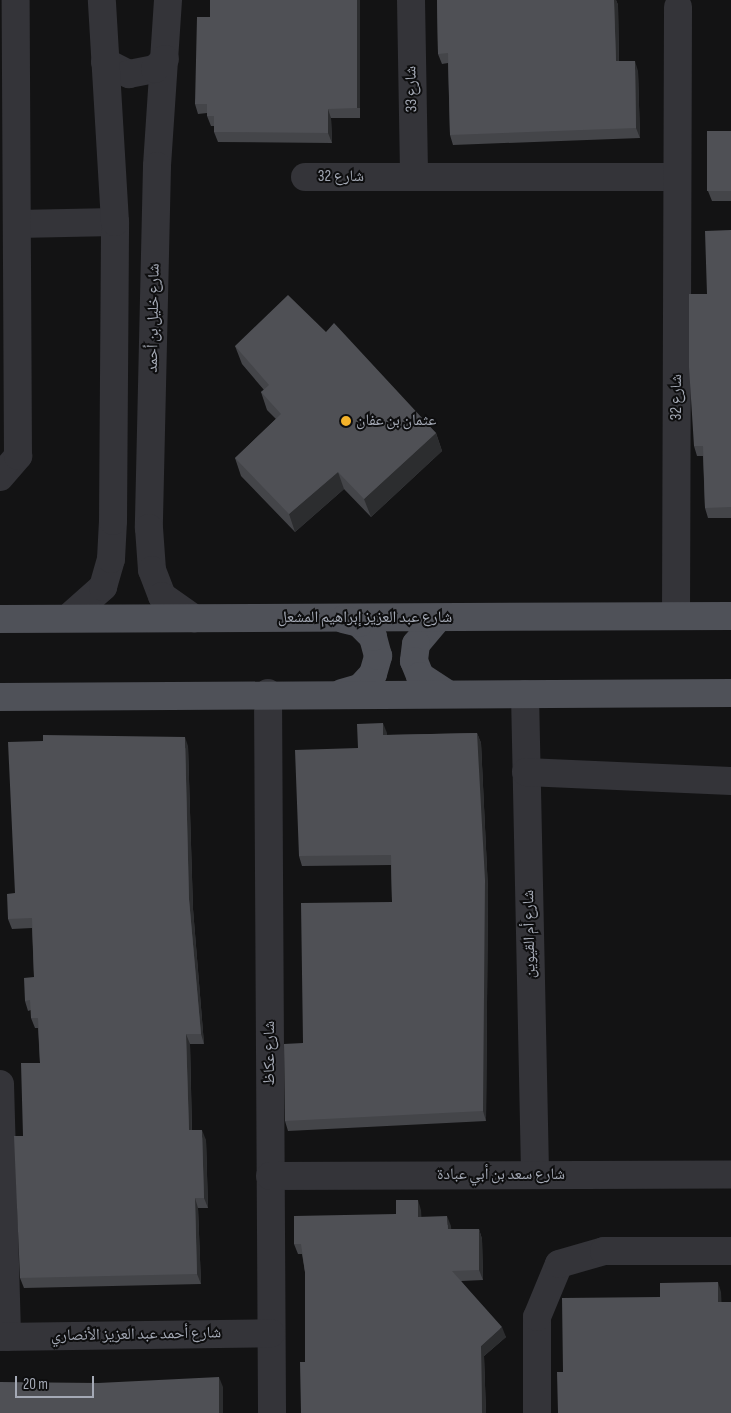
<!DOCTYPE html>
<html>
<head>
<meta charset="utf-8">
<style>
	body { margin:0 }
	#map { position:relative; width:731px; height:1413px; overflow:hidden; background:#131314; font-family:"Sofia Sans Condensed","Noto Naskh Arabic",sans-serif }
	div>[style] { position:absolute }
	.minor>* { height:28px; margin:-14px; padding:0 14px; transform-origin:14px; border-radius:14px; background:#343439 }
	.major>* { height:28px; margin:-14px; padding:0 14px; transform-origin:14px; border-radius:14px; background:#4f5158 }
	.wall>* { inset:0; background:#444549 }
	.shaded-wall>* { inset:0; background:#2c2d2f; transform-origin:0 0 }
	.building>* { inset:0; background:#4f5055; transform-origin:0 0 }
	.dots>* { width:14px; height:14px; translate:-50% -50%; box-sizing:border-box; border:2px solid #0e0e0f; border-radius:50% }
	span { translate:-50% -50%; white-space:nowrap; text-align:center; line-height:1.15; -webkit-text-stroke:4px #0e0e0f; paint-order:stroke }
	.street-label { font-size:16px; color:#a4a9b5 }
	.poi-label { font-size:16px; color:#a4a9b5 }
	.left { translate:0 -50%; text-align:left }
	.scale { position:absolute; left:15px; top:1376px; width:79px; height:22px; box-sizing:border-box; border:2px solid #a4a9b5; border-top:0; padding-left:6px; font-size:15px; line-height:18px; white-space:nowrap; color:#a4a9b5; -webkit-text-stroke:4px #0e0e0f; paint-order:stroke }
</style>
</head>
<body>
<div id="map">
	<div class="minor">
		<i style="left:168px;top:0;width:166px;rotate:93.8deg"></i>
		<i style="left:157px;top:166px;width:362px;rotate:91.3deg"></i>
		<i style="left:149px;top:528px;width:42px;rotate:85.9deg"></i>
		<i style="left:152px;top:570px;width:28px;rotate:69deg"></i>
		<i style="left:162px;top:596px;width:39px;rotate:35deg"></i>
		<i style="left:411px;top:0;width:177px;rotate:89deg"></i>
		<i style="left:105px;top:62px;width:27px;rotate:27deg"></i>
		<i style="left:129px;top:74px;width:26px;rotate:-11deg"></i>
		<i style="left:155px;top:69px;width:14px;rotate:-45deg"></i>
		<i style="left:305px;top:177px;width:372px"></i>
		<i style="left:17px;top:224px;width:98px;rotate:-1.2deg"></i>
		<i style="left:0;top:477px;width:28px;rotate:-49deg"></i>
		<i style="left:18px;top:456px;width:456px;rotate:-90.3deg"></i>
		<i style="left:676px;top:616px;width:609px;rotate:-89.81deg"></i>
		<i style="left:68px;top:618px;width:47px;rotate:-41.5deg"></i>
		<i style="left:103px;top:587px;width:29px;rotate:-74deg"></i>
		<i style="left:111px;top:559px;width:38px;rotate:-87deg"></i>
		<i style="left:113px;top:521px;width:299px;rotate:-89.6deg"></i>
		<i style="left:115px;top:222px;width:222px;rotate:-93.4deg"></i>
		<i style="left:268px;top:693px;width:720px;rotate:89.68deg"></i>
		<i style="left:525px;top:694px;width:481px;rotate:88.8deg"></i>
		<i style="left:526px;top:772px;width:205px;rotate:2.5deg"></i>
		<i style="left:0;top:1084px;width:253px;rotate:88.4deg"></i>
		<i style="left:270px;top:1176px;width:461px;rotate:-0.2deg"></i>
		<i style="left:0;top:1337px;width:271px;rotate:-0.8deg"></i>
		<i style="left:537px;top:1413px;width:96px;rotate:-90deg"></i>
		<i style="left:537px;top:1317px;width:57px;rotate:-67.5deg"></i>
		<i style="left:559px;top:1264px;width:47px;rotate:-16.1deg"></i>
		<i style="left:604px;top:1251px;width:127px"></i>
	</div>
	<div class="major">
		<i style="left:438px;top:618px;width:34px;rotate:130deg"></i>
		<i style="left:416px;top:644px;width:17px;rotate:97deg"></i>
		<i style="left:414px;top:661px;width:16px;rotate:68deg"></i>
		<i style="left:420px;top:676px;width:31px;rotate:33deg"></i>
		<i style="left:0;top:619px;width:731px;rotate:-0.24deg"></i>
		<i style="left:342px;top:693px;width:19px;rotate:-16deg"></i>
		<i style="left:360px;top:688px;width:19px;rotate:-47deg"></i>
		<i style="left:373px;top:674px;width:19px;rotate:-74deg"></i>
		<i style="left:378px;top:656px;width:20px;rotate:-105deg"></i>
		<i style="left:373px;top:637px;width:20px;rotate:-135deg"></i>
		<i style="left:359px;top:623px;width:16px;rotate:-166deg"></i>
		<i style="left:0;top:697px;width:731px;rotate:-0.31deg"></i>
	</div>
	<div class="wall">
		<i style="clip-path:polygon(210px 0,360px 0,360px 118px,331px 118px,332px 143px,218px 142px,214px 132px,214px 126px,211px 126px,207px 116px,207px 113px,198px 114px,195px 104px,210px 17px)"></i>
		<i style="clip-path:polygon(437px 0,616px 0,618px 5px,619px 61px,638px 71px,640px 138px,453px 145px,450px 135px,448px 63px,442px 64px,438px 54px)"></i>
		<i style="clip-path:polygon(731px 131px,731px 201px,712px 201px,708px 191px)"></i>
		<i style="clip-path:polygon(731px 230px,731px 518px,708px 518px,705px 508px,703px 456px,697px 456px,694px 446px,707px 294px)"></i>
		<i style="clip-path:polygon(326px 332px,436px 433px,442px 451px,371px 517px,344px 489px,295px 532px,241px 476px,235px 458px,276px 419px,267px 410px,261px 392px,264px 390px,242px 364px,235px 346px)"></i>
		<i style="clip-path:polygon(387px 733px,387px 735px,477px 733px,481px 743px,488px 890px,486px 1121px,288px 1131px,285px 1121px,303px 1043px,392px 902px,391px 865px,302px 866px,299px 856px,358px 748px)"></i>
		<i style="clip-path:polygon(188px 746px,193px 909px,204px 1044px,190px 1044px,192px 1130px,206px 1140px,208px 1208px,198px 1208px,201px 1284px,24px 1288px,20px 1278px,23px 1136px,40px 1063px,38px 1028px,35px 1028px,31px 1018px,31px 1010px,28px 1011px,25px 1001px,34px 977px,32px 928px,12px 929px,8px 919px,15px 893px)"></i>
		<i style="clip-path:polygon(421px 1210px,421px 1217px,451px 1226px,451px 1229px,479px 1229px,482px 1239px,483px 1280px,461px 1281px,506px 1337px,484px 1356px,486px 1413px,301px 1413px,305px 1362px,305px 1272px,302px 1254px,298px 1254px,294px 1244px,396px 1214px)"></i>
	</div>
	<div class="shaded-wall">
		<i style="left:357px;top:0;width:3px;height:108px"></i>
		<i style="clip-path:polygon(614px 0,616px 0,618px 5px,619px 71px,616px 61px)"></i>
		<i style="clip-path:polygon(635px 61px,638px 71px,640px 138px,636px 128px)"></i>
		<i style="clip-path:polygon(328px 109px,331px 118px,332px 143px,328px 133px)"></i>
		<i style="clip-path:polygon(436px 433px,442px 451px,371px 517px,364px 499px)"></i>
		<i style="clip-path:polygon(338px 472px,344px 489px,295px 532px,289px 514px)"></i>
		<i style="clip-path:polygon(383px 723px,387px 733px,387px 745px,383px 735px)"></i>
		<i style="clip-path:polygon(477px 733px,481px 743px,488px 890px,486px 1121px,483px 1111px)"></i>
		<i style="clip-path:polygon(185px 737px,188px 746px,193px 909px,204px 1044px,201px 1034px,189px 899px)"></i>
		<i style="clip-path:polygon(186px 1034px,190px 1044px,192px 1140px,189px 1130px)"></i>
		<i style="clip-path:polygon(202px 1130px,206px 1140px,208px 1208px,204px 1198px)"></i>
		<i style="clip-path:polygon(195px 1198px,198px 1208px,201px 1284px,197px 1274px)"></i>
		<i style="clip-path:polygon(418px 1200px,421px 1210px,422px 1227px,418px 1217px)"></i>
		<i style="clip-path:polygon(447px 1216px,451px 1226px,452px 1239px,448px 1229px)"></i>
		<i style="clip-path:polygon(479px 1229px,482px 1239px,483px 1280px,479px 1270px)"></i>
		<i style="clip-path:polygon(718px 1282px,721px 1292px,722px 1312px,718px 1302px)"></i>
		<i style="clip-path:polygon(502px 1327px,506px 1337px,484px 1356px,486px 1413px,482px 1413px,481px 1346px)"></i>
		<i style="clip-path:polygon(219px 1377px,223px 1387px,223px 1413px,219px 1413px)"></i>
	</div>
	<div class="building">
		<i style="clip-path:polygon(210px 0,357px 0,357px 108px,328px 109px,328px 133px,214px 132px,214px 116px,207px 116px,207px 104px,195px 104px,197px 17px,210px 17px)"></i>
		<i style="clip-path:polygon(437px 0,614px 0,616px 61px,635px 61px,636px 128px,450px 135px,448px 53px,438px 54px)"></i>
		<i style="left:707px;top:131px;width:24px;height:60px"></i>
		<i style="clip-path:polygon(731px 230px,731px 507px,705px 508px,703px 446px,694px 446px,689px 367px,689px 294px,707px 294px,705px 231px)"></i>
		<i style="clip-path:polygon(288px 295px,326px 332px,334px 323px,436px 433px,364px 499px,338px 472px,289px 514px,235px 458px,281px 414px,261px 392px,269px 385px,235px 346px)"></i>
		<i style="clip-path:polygon(383px 723px,383px 735px,477px 733px,485px 880px,483px 1111px,285px 1121px,284px 1044px,303px 1043px,301px 903px,392px 902px,391px 855px,299px 856px,295px 750px,358px 748px,357px 724px)"></i>
		<i style="clip-path:polygon(43px 735px,185px 737px,189px 899px,201px 1034px,186px 1034px,189px 1130px,202px 1130px,204px 1198px,195px 1198px,197px 1274px,20px 1278px,14px 1136px,23px 1136px,21px 1063px,40px 1063px,38px 1018px,31px 1018px,30px 1000px,25px 1001px,24px 978px,34px 977px,32px 918px,8px 919px,7px 894px,15px 893px,8px 742px,43px 741px)"></i>
		<i style="clip-path:polygon(396px 1200px,418px 1200px,418px 1217px,447px 1216px,448px 1229px,479px 1229px,479px 1270px,452px 1271px,502px 1327px,481px 1346px,482px 1413px,301px 1413px,300px 1362px,305px 1362px,305px 1272px,301px 1244px,294px 1244px,294px 1216px,396px 1214px)"></i>
		<i style="clip-path:polygon(718px 1282px,718px 1302px,731px 1302px,731px 1413px,558px 1413px,557px 1372px,563px 1372px,562px 1298px,660px 1297px,660px 1283px)"></i>
		<i style="clip-path:polygon(219px 1377px,219px 1413px,0 1413px,0 1382px,98px 1383px)"></i>
	</div>
	<div class="dots">
		<i style="left:346px;top:421px;background:#f5b32a"></i>
	</div>
	<div class="street-label">
		<span style="left:412px;top:89px;rotate:-91deg">شارع 33</span>
		<span style="left:341px;top:177px">شارع 32</span>
		<span style="left:154px;top:318px;rotate:-89deg">شارع خليل بن أحمد</span>
		<span style="left:677px;top:397px;rotate:-90deg">شارع 32</span>
		<span style="left:365px;top:618px">شارع عبد العزيز إبراهيم المشعل</span>
		<span style="left:530px;top:934px;rotate:-91deg">شارع أم القيوين</span>
		<span style="left:270px;top:1053px;rotate:-90deg">شارع عكاظ</span>
		<span style="left:501px;top:1175px">شارع سعد بن أبي عبادة</span>
		<span style="left:136px;top:1335px;rotate:-1deg">شارع أحمد عبد العزيز الأنصاري</span>
	</div>
	<div class="poi-label">
		<span class="left" style="left:356px;top:421px">عثمان بن عفان</span>
	</div>
	<div class="scale">20 m</div>
</div>
</body>
</html>
